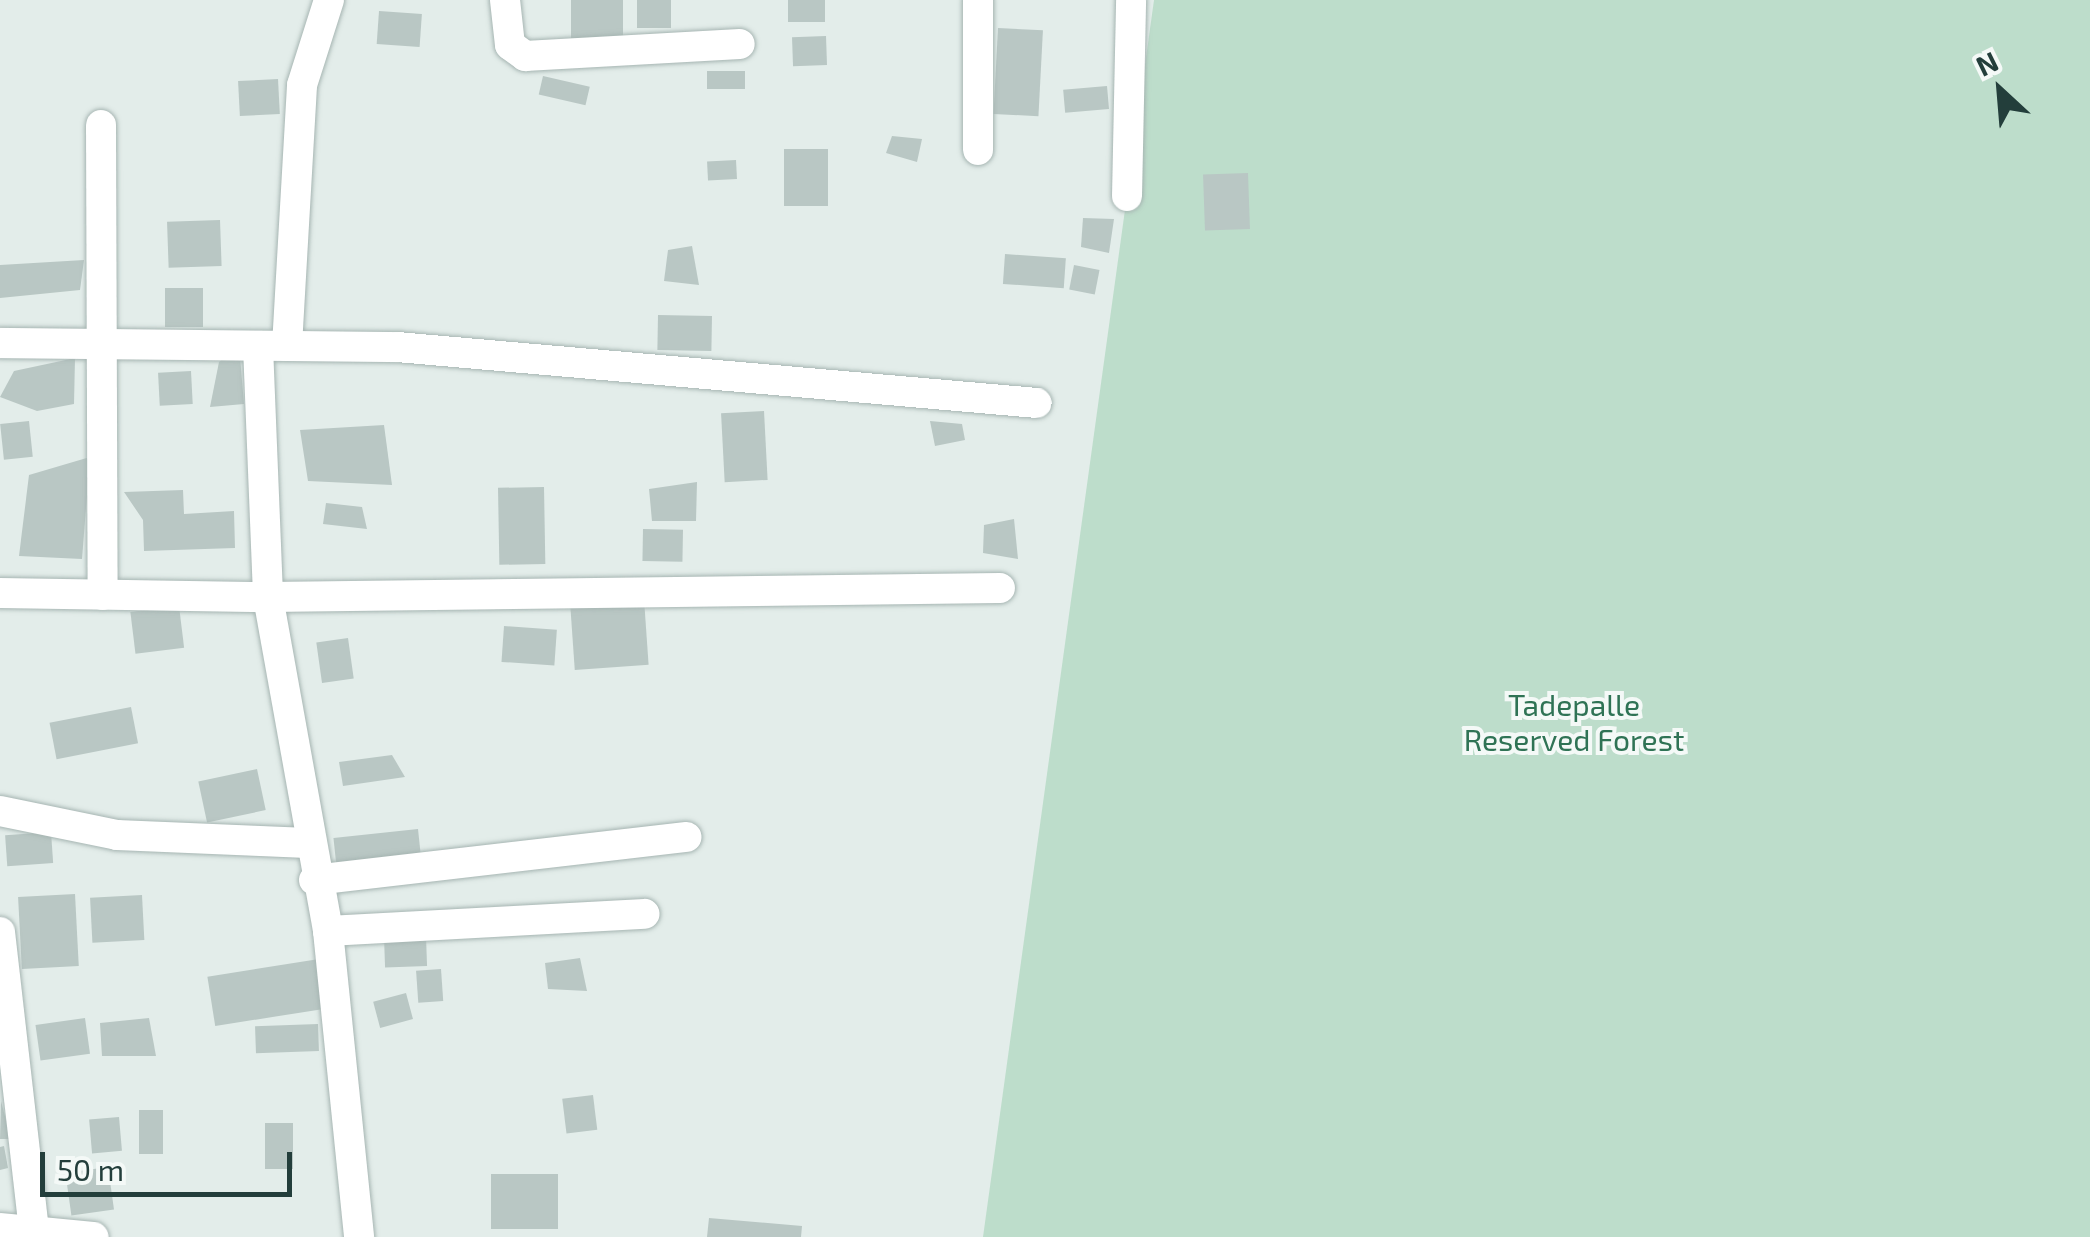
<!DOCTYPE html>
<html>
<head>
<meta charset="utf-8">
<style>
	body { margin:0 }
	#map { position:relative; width:2090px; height:1237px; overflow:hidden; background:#e3edea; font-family:"Exo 2",sans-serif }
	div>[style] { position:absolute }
	.green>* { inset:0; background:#bdddcb }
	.building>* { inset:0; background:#b9c7c4; transform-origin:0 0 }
	.roads { filter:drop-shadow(0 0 2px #a6b5b2) drop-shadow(0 0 2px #a6b5b2) }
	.street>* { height:30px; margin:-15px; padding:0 15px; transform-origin:15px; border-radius:15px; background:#fff }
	span { translate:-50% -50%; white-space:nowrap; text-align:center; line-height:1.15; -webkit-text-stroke:8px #f4f9f7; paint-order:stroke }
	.park-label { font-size:30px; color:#2f7355 }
	.north { position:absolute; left:1950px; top:40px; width:100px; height:100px; -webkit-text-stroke:8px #f4f9f7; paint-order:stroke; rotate:334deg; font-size:28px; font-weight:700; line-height:40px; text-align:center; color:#233e3b }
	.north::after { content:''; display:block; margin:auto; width:35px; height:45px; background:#233e3b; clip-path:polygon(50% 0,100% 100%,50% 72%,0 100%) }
	.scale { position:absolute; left:40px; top:1152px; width:252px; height:45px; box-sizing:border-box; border:5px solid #233e3b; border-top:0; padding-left:12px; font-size:30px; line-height:35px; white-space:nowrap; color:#233e3b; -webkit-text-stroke:8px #f4f9f7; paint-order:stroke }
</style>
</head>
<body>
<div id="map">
	<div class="green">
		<i style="clip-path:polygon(1154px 0,2090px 0,2090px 1237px,983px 1237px)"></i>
	</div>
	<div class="building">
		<i style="left:571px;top:0;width:52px;height:38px"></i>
		<i style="left:637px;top:0;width:34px;height:28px"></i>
		<i style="left:788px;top:0;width:37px;height:22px"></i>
		<i style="left:379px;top:11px;width:43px;height:33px;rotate:4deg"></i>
		<i style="left:998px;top:28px;width:45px;height:86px;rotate:3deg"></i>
		<i style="left:826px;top:36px;width:29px;height:34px;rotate:88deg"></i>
		<i style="left:745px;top:71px;width:18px;height:38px;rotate:90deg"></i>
		<i style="left:543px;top:76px;width:48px;height:19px;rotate:13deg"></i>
		<i style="left:278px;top:79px;width:35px;height:40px;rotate:87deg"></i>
		<i style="left:1107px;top:86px;width:23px;height:44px;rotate:85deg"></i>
		<i style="clip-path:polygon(892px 136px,922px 139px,917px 162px,886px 153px)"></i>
		<i style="left:784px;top:149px;width:44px;height:57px"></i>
		<i style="left:736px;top:160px;width:19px;height:29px;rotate:87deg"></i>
		<i style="left:1248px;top:173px;width:56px;height:45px;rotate:88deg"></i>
		<i style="clip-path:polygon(1083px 218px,1114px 219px,1109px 253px,1081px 247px)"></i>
		<i style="left:220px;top:220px;width:46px;height:53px;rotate:88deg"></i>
		<i style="clip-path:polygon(692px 246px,699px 285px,664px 281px,668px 250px)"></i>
		<i style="left:1005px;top:254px;width:61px;height:30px;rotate:4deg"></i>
		<i style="clip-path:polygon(84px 260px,80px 290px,0 298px,0 265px)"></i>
		<i style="left:1074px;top:265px;width:26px;height:25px;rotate:11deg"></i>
		<i style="left:165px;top:288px;width:38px;height:39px"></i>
		<i style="left:658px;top:315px;width:54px;height:35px;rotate:1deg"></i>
		<i style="clip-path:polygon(239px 345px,244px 404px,210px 407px,219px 362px)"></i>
		<i style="clip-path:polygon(75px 358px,74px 404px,37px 411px,0 397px,14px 371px)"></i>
		<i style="left:191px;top:371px;width:33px;height:33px;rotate:87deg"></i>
		<i style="left:764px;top:411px;width:69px;height:43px;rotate:87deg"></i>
		<i style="left:29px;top:421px;width:36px;height:29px;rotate:84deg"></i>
		<i style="clip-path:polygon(930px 421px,962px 424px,965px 440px,935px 446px)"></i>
		<i style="clip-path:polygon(384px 425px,392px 485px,308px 481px,300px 430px)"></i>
		<i style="clip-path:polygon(90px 457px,82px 559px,19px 556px,29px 475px)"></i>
		<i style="clip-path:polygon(697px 482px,696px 521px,652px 521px,649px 489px)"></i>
		<i style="left:544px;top:487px;width:77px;height:46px;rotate:89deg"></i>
		<i style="clip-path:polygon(183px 490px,184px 514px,234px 511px,235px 548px,144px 551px,143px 520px,124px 492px)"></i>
		<i style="clip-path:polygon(326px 503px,362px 507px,367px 529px,323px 524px)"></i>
		<i style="clip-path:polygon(1014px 519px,1018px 559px,983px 553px,984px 525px)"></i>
		<i style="left:643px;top:529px;width:40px;height:32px;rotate:1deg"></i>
		<i style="left:644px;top:599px;width:66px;height:74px;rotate:86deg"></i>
		<i style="left:179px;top:606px;width:42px;height:49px;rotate:83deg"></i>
		<i style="left:504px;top:626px;width:53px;height:36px;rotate:4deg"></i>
		<i style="left:348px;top:638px;width:41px;height:32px;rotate:82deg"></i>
		<i style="left:131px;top:707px;width:37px;height:83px;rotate:79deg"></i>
		<i style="clip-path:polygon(392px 755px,405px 777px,343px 786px,339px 762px)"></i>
		<i style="left:257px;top:769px;width:42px;height:60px;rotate:78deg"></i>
		<i style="left:418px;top:829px;width:29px;height:85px;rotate:84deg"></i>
		<i style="left:51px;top:832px;width:31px;height:46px;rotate:86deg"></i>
		<i style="left:75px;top:894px;width:72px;height:57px;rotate:87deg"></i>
		<i style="left:142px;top:895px;width:45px;height:52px;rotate:87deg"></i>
		<i style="left:426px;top:936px;width:30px;height:42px;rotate:88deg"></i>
		<i style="clip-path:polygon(580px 958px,587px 991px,548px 989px,545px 963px)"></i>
		<i style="left:319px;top:959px;width:50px;height:113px;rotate:81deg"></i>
		<i style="left:441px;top:969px;width:32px;height:25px;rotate:86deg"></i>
		<i style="left:406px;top:993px;width:27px;height:34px;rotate:75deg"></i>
		<i style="left:85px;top:1018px;width:36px;height:50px;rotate:82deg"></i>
		<i style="clip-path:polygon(149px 1018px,156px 1056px,102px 1056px,100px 1023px)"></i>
		<i style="left:318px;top:1024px;width:27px;height:63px;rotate:88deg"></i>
		<i style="left:593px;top:1095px;width:35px;height:31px;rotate:83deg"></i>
		<i style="clip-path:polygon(1px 1101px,11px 1139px,0 1139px)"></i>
		<i style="left:139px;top:1110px;width:24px;height:44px"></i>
		<i style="left:119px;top:1117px;width:34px;height:30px;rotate:85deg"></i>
		<i style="left:265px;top:1123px;width:28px;height:46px"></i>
		<i style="clip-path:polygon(4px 1146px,8px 1168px,0 1170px,0 1147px)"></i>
		<i style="left:108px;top:1167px;width:43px;height:43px;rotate:82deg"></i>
		<i style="left:491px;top:1174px;width:67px;height:55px"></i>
		<i style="clip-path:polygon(709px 1218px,802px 1226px,801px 1237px,707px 1237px)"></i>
	</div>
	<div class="roads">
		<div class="street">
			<i style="left:505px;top:0;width:45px;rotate:83.7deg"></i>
			<i style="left:510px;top:45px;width:19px;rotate:36deg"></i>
			<i style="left:525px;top:56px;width:215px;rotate:-3.2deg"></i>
			<i style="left:978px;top:0;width:150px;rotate:90deg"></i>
			<i style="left:101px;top:125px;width:470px;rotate:89.8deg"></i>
			<i style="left:1127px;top:196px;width:196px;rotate:-88.8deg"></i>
			<i style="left:0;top:343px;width:397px;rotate:0.6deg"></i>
			<i style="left:397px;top:347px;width:642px;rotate:5deg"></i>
			<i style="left:258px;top:346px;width:251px;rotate:87.7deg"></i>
			<i style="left:268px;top:597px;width:732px;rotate:-0.7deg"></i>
			<i style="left:287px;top:346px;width:261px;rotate:-86.7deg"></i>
			<i style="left:302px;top:85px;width:89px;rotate:-72.4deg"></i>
			<i style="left:0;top:593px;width:268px;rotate:0.9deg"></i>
			<i style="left:268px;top:597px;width:339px;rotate:79.8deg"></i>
			<i style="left:328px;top:931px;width:308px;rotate:84.2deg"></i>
			<i style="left:0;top:811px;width:119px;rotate:11.6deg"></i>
			<i style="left:117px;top:835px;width:191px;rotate:2.4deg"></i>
			<i style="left:314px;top:880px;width:375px;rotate:-6.6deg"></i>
			<i style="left:328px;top:931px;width:317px;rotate:-3.1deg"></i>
			<i style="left:0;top:932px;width:307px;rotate:83.5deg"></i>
			<i style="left:0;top:1228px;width:94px;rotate:5.5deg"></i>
		</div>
	</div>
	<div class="park-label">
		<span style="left:1574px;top:721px">Tadepalle<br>Reserved Forest</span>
	</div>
	<div class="north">N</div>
	<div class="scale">50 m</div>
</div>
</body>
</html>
